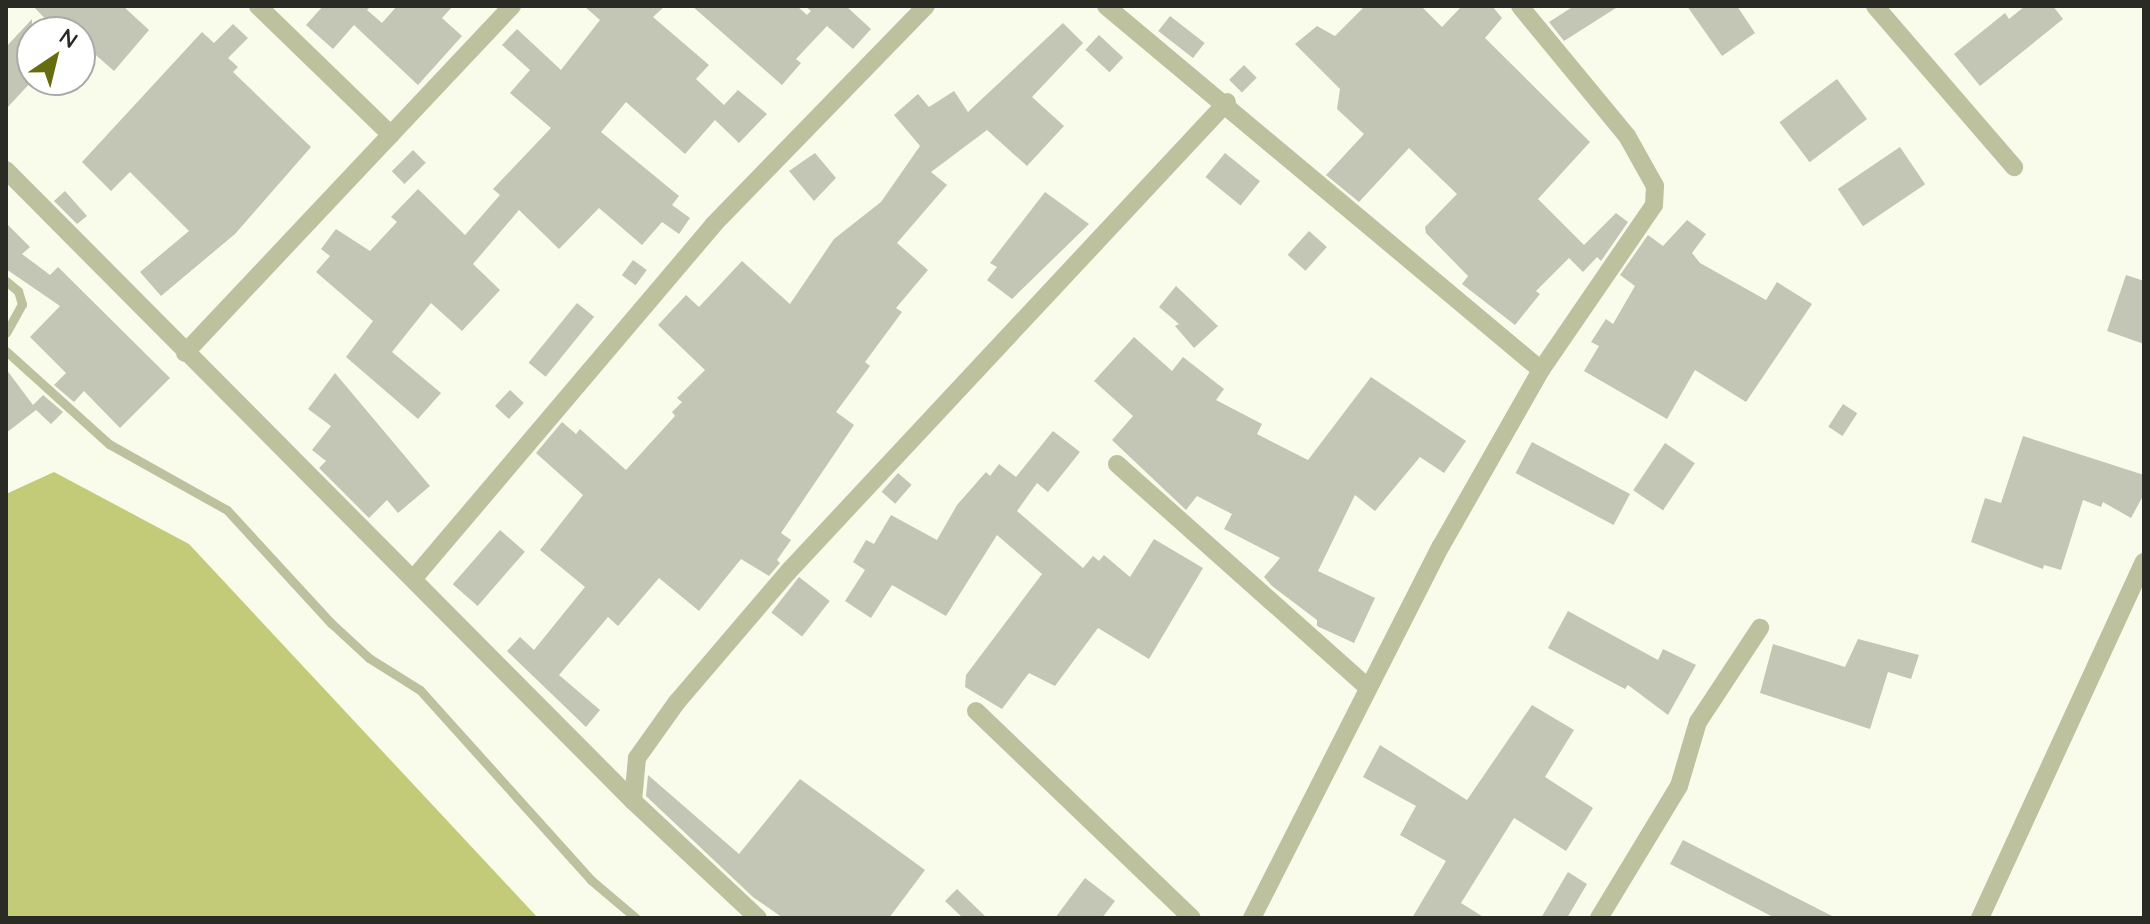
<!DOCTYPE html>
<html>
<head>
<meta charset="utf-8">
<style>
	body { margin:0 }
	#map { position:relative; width:2150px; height:924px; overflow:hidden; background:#fafceb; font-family:Quicksand,sans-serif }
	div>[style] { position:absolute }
	.water>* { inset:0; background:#c4cb78 }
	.building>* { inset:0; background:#c3c5b5; transform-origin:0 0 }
	.lane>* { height:9px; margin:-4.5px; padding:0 4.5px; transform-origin:4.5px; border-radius:4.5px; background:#bdc19e }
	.street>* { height:18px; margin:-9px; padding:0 9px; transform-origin:9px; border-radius:9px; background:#bdc19e }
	span { translate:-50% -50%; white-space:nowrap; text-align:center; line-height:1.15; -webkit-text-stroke:6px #fff; paint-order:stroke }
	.frame { position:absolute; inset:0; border:8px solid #2a2b25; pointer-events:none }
	.north { position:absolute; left:16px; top:16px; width:80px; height:80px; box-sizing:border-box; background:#fff; border:2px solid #aaaaa8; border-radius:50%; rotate:35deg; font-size:22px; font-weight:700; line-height:32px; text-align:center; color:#2a2b25 }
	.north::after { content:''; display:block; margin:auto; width:28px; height:36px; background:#676c10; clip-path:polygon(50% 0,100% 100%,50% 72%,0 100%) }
</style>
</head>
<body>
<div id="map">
	<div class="water">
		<i style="clip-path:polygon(54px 472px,189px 544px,538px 918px,6px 918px,6px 494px)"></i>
	</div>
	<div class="building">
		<i style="clip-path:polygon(33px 6px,123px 6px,149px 30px,114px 71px,80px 41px,80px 32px,58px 32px)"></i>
		<i style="clip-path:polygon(323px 6px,371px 6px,367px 10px,382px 23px,397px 6px,453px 6px,442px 18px,462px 36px,418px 85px,354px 25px,333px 49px,306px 25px)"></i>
		<i style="clip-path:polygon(584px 6px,665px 6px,653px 17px,709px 65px,696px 79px,724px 105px,738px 90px,767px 114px,739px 143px,715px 120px,685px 154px,626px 102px,601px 132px,679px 196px,672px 205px,690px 218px,679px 234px,662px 222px,642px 245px,599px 208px,559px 249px,519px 210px,473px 264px,500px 290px,462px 331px,431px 303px,392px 352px,441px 393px,418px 419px,346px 357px,373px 321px,316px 272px,330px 256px,321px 249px,336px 229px,370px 251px,397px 222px,391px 217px,418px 189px,465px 235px,500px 195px,493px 189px,551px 128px,510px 93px,530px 70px,502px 45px,517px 29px,561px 70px,600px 20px)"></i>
		<i style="clip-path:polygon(692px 6px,797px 6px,807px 15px,811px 11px,805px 6px,846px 6px,871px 29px,853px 49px,827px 26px,796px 59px,801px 63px,782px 85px)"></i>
		<i style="clip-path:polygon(1365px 6px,1421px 6px,1442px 27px,1462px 6px,1492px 6px,1502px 18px,1485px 38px,1590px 142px,1538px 199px,1584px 245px,1616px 213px,1628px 222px,1601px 261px,1597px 257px,1583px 272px,1569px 258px,1536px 291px,1540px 294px,1515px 325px,1462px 284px,1468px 276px,1426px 233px,1425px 227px,1457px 194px,1409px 148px,1359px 202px,1326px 175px,1364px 134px,1337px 109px,1340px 89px,1295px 44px,1317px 26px,1335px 36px)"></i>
		<i style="clip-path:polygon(1574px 6px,1619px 6px,1564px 41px,1549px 22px)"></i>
		<i style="clip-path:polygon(1687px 6px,1737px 6px,1755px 33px,1722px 56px)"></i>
		<i style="clip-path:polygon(2025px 6px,2053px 6px,2063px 19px,1980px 86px,1954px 54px,2005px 13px,2009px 19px)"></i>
		<i style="left:1170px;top:16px;width:44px;height:19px;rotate:38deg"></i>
		<i style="clip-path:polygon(32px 19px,32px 81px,6px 109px,6px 47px)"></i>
		<i style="clip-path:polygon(1063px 23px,1083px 43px,1032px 97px,1064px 126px,1027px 166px,987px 130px,931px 172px,947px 185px,897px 243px,928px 270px,896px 308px,902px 312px,865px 362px,870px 366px,836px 412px,854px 425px,781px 533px,791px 540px,777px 560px,780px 563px,769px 576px,741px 559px,699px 611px,659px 578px,618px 626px,608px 617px,559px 675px,600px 710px,586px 727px,507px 651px,520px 637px,534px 650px,585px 587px,540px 550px,583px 495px,536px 453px,562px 422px,576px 434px,580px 429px,626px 470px,675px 416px,672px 412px,682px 402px,677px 398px,705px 370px,658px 325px,686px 295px,699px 307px,742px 261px,790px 304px,834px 239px,881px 202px,920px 146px,894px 115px,918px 94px,929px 107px,954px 91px,968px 112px)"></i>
		<i style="clip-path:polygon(233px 24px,248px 38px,228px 58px,238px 67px,233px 72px,311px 147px,235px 234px,161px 296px,140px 272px,189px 231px,130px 172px,111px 191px,82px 162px,202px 32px,214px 43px)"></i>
		<i style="left:1099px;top:35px;width:33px;height:20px;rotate:43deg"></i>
		<i style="left:1244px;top:65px;width:18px;height:21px;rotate:45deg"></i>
		<i style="left:1837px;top:79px;width:50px;height:72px;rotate:53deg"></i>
		<i style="left:1900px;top:147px;width:45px;height:75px;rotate:56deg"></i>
		<i style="left:413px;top:150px;width:18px;height:30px;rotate:45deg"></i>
		<i style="clip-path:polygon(815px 153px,836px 178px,814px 201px,789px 171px)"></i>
		<i style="left:1225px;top:153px;width:45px;height:31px;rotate:39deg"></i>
		<i style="clip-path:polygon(65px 191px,87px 216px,77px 224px,54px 201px)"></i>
		<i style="clip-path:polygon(1045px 192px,1089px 224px,1012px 299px,987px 280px,997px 267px,990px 263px)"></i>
		<i style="clip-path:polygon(1687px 220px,1706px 234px,1692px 253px,1700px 263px,1766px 300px,1777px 282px,1812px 304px,1746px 402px,1695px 370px,1667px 419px,1584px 371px,1599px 346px,1591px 342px,1606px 319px,1613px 324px,1635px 286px,1620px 275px,1648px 235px,1663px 246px)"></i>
		<i style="clip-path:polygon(6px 223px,30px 247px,22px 254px,50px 275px,58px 267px,170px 378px,120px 428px,84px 391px,74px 402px,54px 385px,66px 373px,30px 337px,60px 306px,6px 269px)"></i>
		<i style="left:1309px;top:231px;width:24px;height:32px;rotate:42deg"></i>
		<i style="left:633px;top:260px;width:17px;height:19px;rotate:36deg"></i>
		<i style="clip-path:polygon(2126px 275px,2144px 281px,2144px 344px,2107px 331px)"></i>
		<i style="clip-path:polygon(1176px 286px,1218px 326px,1194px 348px,1175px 326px,1179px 324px,1159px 307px)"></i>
		<i style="left:577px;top:303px;width:22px;height:77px;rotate:39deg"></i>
		<i style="clip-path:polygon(1134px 337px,1172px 371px,1183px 357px,1224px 389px,1216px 400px,1262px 424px,1257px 434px,1308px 460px,1371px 377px,1466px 441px,1444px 473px,1420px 457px,1375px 511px,1355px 495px,1318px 571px,1375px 598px,1354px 643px,1317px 626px,1317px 620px,1272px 586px,1264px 577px,1280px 558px,1224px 529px,1232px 514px,1197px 496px,1186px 510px,1112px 440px,1133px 416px,1094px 381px)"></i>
		<i style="clip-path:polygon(6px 369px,33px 405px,43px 395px,63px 412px,51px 424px,36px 410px,6px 433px)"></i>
		<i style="clip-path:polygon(335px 373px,430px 486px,398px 513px,387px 500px,369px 518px,319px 468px,326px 461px,312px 450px,331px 426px,308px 409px)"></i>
		<i style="left:510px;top:390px;width:19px;height:22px;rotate:43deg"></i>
		<i style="left:1843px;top:404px;width:17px;height:27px;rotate:33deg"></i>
		<i style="clip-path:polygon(1053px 431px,1080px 452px,1048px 492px,1037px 483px,1017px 511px,1083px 568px,1093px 556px,1099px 561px,1104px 555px,1130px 577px,1154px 539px,1203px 568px,1149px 659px,1098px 628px,1055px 686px,1029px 673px,1002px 709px,965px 687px,966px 675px,1042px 574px,997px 535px,946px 616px,892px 585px,871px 618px,845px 601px,865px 570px,853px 562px,866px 540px,874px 544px,891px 515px,937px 540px,957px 505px,986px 472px,990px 476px,999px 464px,1016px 477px)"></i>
		<i style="clip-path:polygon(2023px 436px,2144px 475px,2144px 494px,2131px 518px,2103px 502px,2101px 507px,2083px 500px,2061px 570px,2044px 565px,2043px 569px,1971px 542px,1985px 498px,2001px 503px)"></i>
		<i style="left:1532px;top:442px;width:111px;height:35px;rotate:28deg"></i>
		<i style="left:1665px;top:443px;width:36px;height:57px;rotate:34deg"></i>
		<i style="left:898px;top:473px;width:18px;height:25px;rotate:41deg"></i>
		<i style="left:500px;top:530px;width:33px;height:72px;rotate:41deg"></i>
		<i style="left:799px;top:577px;width:39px;height:45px;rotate:38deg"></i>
		<i style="clip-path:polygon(1568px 611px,1658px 660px,1663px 649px,1696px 665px,1668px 715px,1628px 685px,1625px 689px,1548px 648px)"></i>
		<i style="clip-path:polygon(1858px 639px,1919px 655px,1911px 679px,1888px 672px,1870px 729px,1760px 693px,1773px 644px,1845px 667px)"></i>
		<i style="clip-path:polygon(1532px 705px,1574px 730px,1545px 777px,1593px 808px,1566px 851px,1514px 818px,1461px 903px,1485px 918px,1412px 918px,1446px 861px,1400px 835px,1416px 806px,1363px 777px,1380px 745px,1467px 800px)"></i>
		<i style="clip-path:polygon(648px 775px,739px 854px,800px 779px,925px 870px,889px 918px,783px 918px,753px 897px,646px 796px)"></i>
		<i style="clip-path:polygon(1683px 840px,1836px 918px,1775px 918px,1670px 864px)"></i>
		<i style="clip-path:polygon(1568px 872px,1587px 884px,1567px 918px,1541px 918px)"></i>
		<i style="clip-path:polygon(1085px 878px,1115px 901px,1102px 918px,1055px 918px)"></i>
		<i style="clip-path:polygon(957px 889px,987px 918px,963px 918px,945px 901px)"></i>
	</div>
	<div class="lane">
		<i style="left:6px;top:281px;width:16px;rotate:40deg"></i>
		<i style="left:18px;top:291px;width:14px;rotate:73deg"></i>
		<i style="left:22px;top:304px;width:33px;rotate:119deg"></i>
		<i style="left:6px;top:351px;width:139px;rotate:42.1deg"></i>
		<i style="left:109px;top:444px;width:135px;rotate:29.2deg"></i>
		<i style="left:227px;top:510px;width:154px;rotate:47.4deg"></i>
		<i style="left:331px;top:623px;width:52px;rotate:42.6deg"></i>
		<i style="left:369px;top:658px;width:60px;rotate:32.1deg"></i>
		<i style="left:420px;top:690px;width:256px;rotate:48deg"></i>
		<i style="left:591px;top:880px;width:59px;rotate:40.2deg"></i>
	</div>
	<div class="street">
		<i style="left:258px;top:6px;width:185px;rotate:44.1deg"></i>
		<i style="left:1106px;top:6px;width:567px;rotate:39.92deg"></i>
		<i style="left:1875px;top:6px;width:213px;rotate:49.2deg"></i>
		<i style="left:6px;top:170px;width:890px;rotate:45.18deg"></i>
		<i style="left:633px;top:801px;width:171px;rotate:43.1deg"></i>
		<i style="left:185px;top:353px;width:477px;rotate:-46.7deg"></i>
		<i style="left:1117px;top:464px;width:334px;rotate:41.7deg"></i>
		<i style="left:414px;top:578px;width:464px;rotate:-49.7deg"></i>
		<i style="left:714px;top:224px;width:304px;rotate:-45.8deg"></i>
		<i style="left:976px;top:711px;width:299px;rotate:43.8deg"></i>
		<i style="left:633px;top:801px;width:43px;rotate:-84.7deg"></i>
		<i style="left:637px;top:758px;width:69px;rotate:-54.5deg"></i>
		<i style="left:677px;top:702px;width:171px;rotate:-49.5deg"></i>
		<i style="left:788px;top:572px;width:643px;rotate:-46.95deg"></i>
		<i style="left:1252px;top:918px;width:417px;rotate:-63.1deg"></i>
		<i style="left:1441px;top:546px;width:202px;rotate:-60.4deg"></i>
		<i style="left:1541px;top:370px;width:200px;rotate:-55.6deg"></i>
		<i style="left:1654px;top:205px;width:19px;rotate:-87deg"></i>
		<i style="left:1655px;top:186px;width:57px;rotate:-119.2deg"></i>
		<i style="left:1627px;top:136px;width:168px;rotate:-129.5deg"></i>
		<i style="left:1599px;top:918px;width:154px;rotate:-58.8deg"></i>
		<i style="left:1679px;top:786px;width:67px;rotate:-73.5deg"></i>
		<i style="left:1698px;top:722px;width:113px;rotate:-56.6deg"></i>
		<i style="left:1980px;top:918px;width:392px;rotate:-65.3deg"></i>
	</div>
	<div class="frame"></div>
	<div class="north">N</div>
</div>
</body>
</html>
